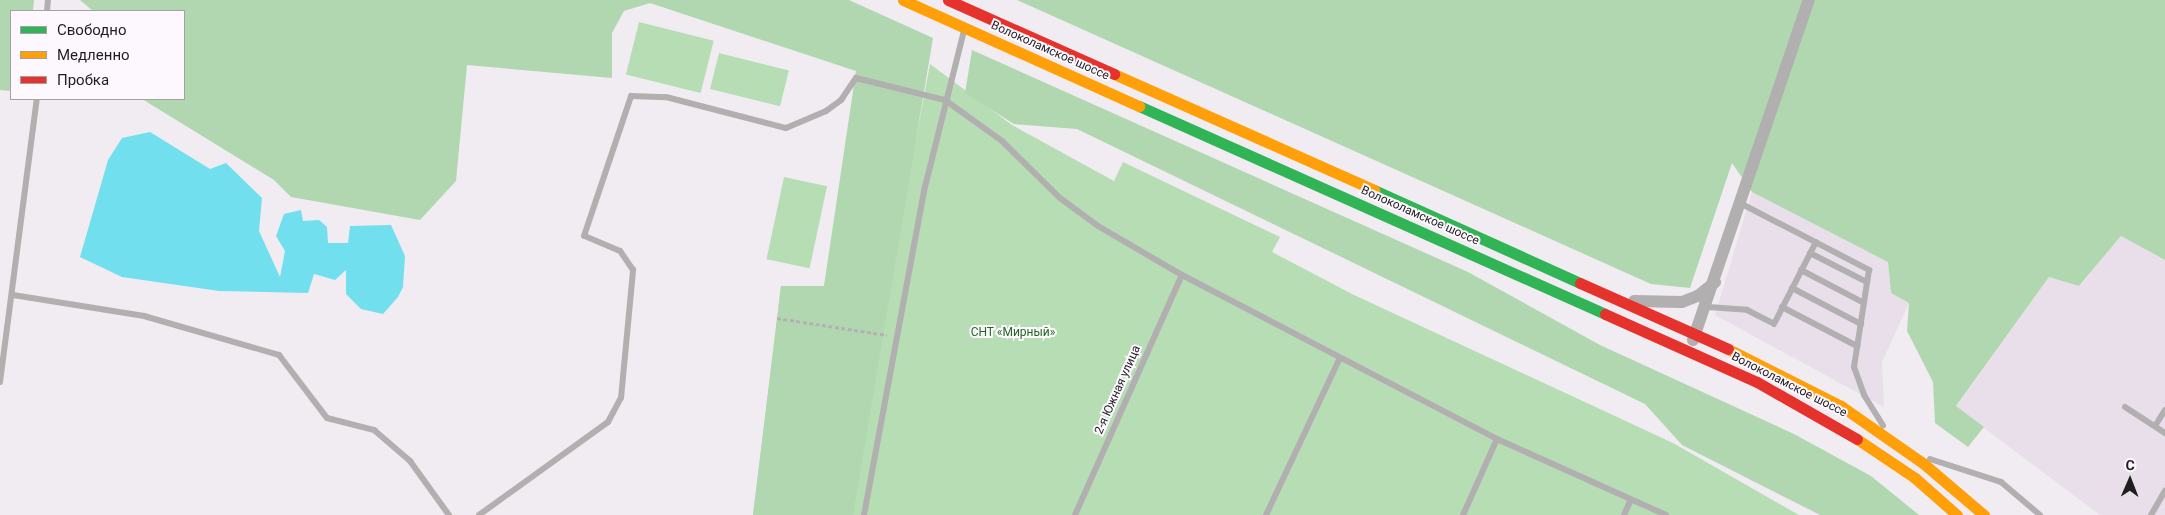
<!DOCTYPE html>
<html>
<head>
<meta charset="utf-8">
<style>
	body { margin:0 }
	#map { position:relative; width:2165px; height:515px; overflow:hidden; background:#f1ecf1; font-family:Roboto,sans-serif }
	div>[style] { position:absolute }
	.built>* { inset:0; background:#e9dfea }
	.green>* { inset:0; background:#b7ddb5; transform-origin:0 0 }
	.forest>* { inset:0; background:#b1d7b0 }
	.water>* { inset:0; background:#71dfee }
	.path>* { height:3px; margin-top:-1.5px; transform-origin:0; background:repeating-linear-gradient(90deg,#b4b1b3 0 4px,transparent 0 6.5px) }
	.lane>* { height:6px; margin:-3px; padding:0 3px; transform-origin:3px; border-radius:3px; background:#b1afb0 }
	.street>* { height:12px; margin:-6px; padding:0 6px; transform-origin:6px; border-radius:6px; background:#b1afb0 }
	.fast>* { height:11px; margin:-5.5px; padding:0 5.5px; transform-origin:5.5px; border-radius:5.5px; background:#30b455 }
	.slow>* { height:11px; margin:-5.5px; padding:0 5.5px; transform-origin:5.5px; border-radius:5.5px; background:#ff9f0a }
	.jam>* { height:11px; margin:-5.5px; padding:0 5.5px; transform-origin:5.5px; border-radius:5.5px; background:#e5322d }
	span { translate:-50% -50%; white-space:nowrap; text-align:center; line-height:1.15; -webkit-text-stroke:4px #fdf8fe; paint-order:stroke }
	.street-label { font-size:12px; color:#201d20 }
	.park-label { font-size:12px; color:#216921 }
	.legend { position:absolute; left:10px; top:10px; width:175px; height:90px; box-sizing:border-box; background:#fdf8fe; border:1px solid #a5a0a5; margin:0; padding:6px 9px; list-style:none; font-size:15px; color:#201d20 }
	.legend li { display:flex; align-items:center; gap:10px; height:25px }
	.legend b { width:25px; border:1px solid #a5a0a5 }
	.north { position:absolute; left:2105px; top:455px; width:50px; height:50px; -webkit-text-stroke:4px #fdf8fe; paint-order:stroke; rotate:1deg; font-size:14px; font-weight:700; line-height:20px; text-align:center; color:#201d20 }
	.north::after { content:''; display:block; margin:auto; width:18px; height:22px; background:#201d20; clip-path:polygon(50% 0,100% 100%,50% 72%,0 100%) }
</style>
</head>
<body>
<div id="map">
	<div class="built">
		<i style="clip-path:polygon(1752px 192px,1888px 262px,1891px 293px,1909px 303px,1882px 362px,1884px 407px,1715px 315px)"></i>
		<i style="clip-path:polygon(2121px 236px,2165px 260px,2165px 515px,2100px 515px,1956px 407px,2049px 277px,2080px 286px)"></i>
	</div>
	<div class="green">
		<i style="left:639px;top:22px;width:77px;height:54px;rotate:14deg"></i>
		<i style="left:719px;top:53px;width:72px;height:37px;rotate:14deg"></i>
		<i style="clip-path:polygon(930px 64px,1012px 125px,1114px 181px,1123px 162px,1280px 237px,1272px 252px,1354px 295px,1673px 443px,1799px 515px,753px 515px,781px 286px,824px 287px,841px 177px,907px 186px)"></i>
		<i style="left:784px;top:177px;width:44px;height:84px;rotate:12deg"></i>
	</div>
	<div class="forest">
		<i style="clip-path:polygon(0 0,34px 0,33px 11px,11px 11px,11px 91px,0 90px)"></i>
		<i style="clip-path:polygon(80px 0,849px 0,933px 38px,853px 515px,753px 515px,781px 286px,824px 286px,856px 71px,650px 3px,624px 11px,612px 33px,612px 78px,467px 65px,456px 181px,420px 220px,291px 197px,274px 180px,142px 99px,184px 99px,184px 11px,93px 11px)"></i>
		<i style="clip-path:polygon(1017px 0,2165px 0,2165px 260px,2121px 236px,2079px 286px,2049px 277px,1956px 406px,1984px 427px,1968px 447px,1935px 423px,1933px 382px,1907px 331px,1909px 303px,1891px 293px,1888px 262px,1752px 192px,1732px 163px,1690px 288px,1651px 284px)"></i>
		<i style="clip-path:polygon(972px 50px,1468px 272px,1600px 345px,1794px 434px,1871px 476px,1919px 515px,1820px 515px,1682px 445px,1645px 404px,1077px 129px,1014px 124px,965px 93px)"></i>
	</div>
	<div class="water">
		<i style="clip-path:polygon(150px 132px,210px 169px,226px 163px,262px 198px,259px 231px,280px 277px,285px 251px,276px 236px,284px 214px,301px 210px,303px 221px,319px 220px,327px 227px,328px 243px,348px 243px,350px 226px,391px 225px,405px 256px,403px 287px,398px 297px,383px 314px,361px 309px,346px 294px,346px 270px,335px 280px,314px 274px,308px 293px,219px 291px,122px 277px,80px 257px,108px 160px,122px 138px)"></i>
	</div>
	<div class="path">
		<i style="left:777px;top:318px;width:111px;rotate:8.8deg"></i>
	</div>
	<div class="lane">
		<i style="left:47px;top:11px;width:11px;rotate:-85deg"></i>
		<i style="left:1738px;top:202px;width:148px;rotate:27.4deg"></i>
		<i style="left:1869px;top:270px;width:98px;rotate:98.8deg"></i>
		<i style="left:1854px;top:367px;width:30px;rotate:70deg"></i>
		<i style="left:1864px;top:395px;width:36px;rotate:58deg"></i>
		<i style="left:1810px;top:253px;width:64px;rotate:27deg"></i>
		<i style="left:1801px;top:270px;width:71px;rotate:27.6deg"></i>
		<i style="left:1792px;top:288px;width:78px;rotate:27.6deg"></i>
		<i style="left:13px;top:295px;width:133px;rotate:9.1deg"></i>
		<i style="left:144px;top:316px;width:141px;rotate:16.1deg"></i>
		<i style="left:279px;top:355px;width:79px;rotate:52.7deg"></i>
		<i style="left:327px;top:418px;width:49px;rotate:14.3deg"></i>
		<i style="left:374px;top:430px;width:48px;rotate:40.7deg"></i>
		<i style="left:410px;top:461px;width:67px;rotate:54.2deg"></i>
		<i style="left:1708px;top:307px;width:39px;rotate:4deg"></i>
		<i style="left:1747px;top:310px;width:30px;rotate:27deg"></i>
		<i style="left:1774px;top:324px;width:92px;rotate:-62.9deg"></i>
		<i style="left:1782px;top:307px;width:85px;rotate:27.5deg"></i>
		<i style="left:0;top:382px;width:285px;rotate:-82.6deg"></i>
		<i style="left:2125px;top:407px;width:48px;rotate:33deg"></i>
		<i style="left:2155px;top:426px;width:19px;rotate:-58deg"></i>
		<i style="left:1930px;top:459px;width:75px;rotate:17.9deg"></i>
		<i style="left:2001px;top:482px;width:51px;rotate:40.2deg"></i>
		<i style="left:479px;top:515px;width:159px;rotate:-35.8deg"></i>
		<i style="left:608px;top:422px;width:27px;rotate:-62deg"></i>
		<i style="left:621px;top:398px;width:129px;rotate:-84.6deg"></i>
		<i style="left:633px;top:270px;width:23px;rotate:-124deg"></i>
		<i style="left:620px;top:251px;width:39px;rotate:-157deg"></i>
		<i style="left:584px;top:236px;width:148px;rotate:-71.4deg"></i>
		<i style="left:631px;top:96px;width:35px;rotate:2deg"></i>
		<i style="left:666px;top:97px;width:124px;rotate:14.5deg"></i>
		<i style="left:786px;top:128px;width:43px;rotate:-23deg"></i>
		<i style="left:826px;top:111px;width:19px;rotate:-36deg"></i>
		<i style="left:841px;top:100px;width:27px;rotate:-56deg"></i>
		<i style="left:856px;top:78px;width:92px;rotate:13.9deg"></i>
		<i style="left:945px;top:100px;width:70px;rotate:35.7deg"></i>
		<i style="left:1002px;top:141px;width:81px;rotate:44.5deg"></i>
		<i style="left:1060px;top:198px;width:47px;rotate:36.4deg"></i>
		<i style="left:1098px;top:226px;width:97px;rotate:30.3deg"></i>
		<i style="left:1182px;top:275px;width:355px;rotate:27.5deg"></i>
		<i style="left:1497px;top:439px;width:185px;rotate:24.2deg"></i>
		<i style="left:864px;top:515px;width:334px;rotate:-79.5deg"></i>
		<i style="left:925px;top:187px;width:161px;rotate:-76deg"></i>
		<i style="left:1075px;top:515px;width:263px;rotate:-66deg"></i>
		<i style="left:1266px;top:515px;width:171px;rotate:-64.8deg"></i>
		<i style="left:1463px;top:515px;width:83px;rotate:-65.9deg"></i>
		<i style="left:1624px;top:515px;width:17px;rotate:-66deg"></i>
		<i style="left:2151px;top:515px;width:28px;rotate:-60deg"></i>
	</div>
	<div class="street">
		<i style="left:1634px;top:301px;width:48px;rotate:1.2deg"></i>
		<i style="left:1682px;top:302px;width:17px;rotate:-21deg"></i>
		<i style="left:1698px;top:296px;width:22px;rotate:-39deg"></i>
		<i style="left:1693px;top:340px;width:359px;rotate:-71.2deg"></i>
	</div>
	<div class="fast">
		<i style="left:1139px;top:106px;width:510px;rotate:24.05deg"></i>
		<i style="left:1374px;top:190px;width:226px;rotate:24.3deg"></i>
	</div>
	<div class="slow">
		<i style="left:903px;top:0;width:259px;rotate:24.2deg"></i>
		<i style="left:1114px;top:74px;width:285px;rotate:24deg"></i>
		<i style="left:1728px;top:349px;width:127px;rotate:26.8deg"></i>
		<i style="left:1841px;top:406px;width:101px;rotate:34.9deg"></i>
		<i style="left:1924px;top:464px;width:79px;rotate:40.4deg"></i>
		<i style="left:1857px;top:439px;width:70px;rotate:33.9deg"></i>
		<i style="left:1915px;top:478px;width:56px;rotate:41.4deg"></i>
	</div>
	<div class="jam">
		<i style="left:948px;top:0;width:182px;rotate:24deg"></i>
		<i style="left:1580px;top:283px;width:162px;rotate:24deg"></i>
		<i style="left:1605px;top:314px;width:167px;rotate:24.1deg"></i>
		<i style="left:1757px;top:382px;width:115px;rotate:29.7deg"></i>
	</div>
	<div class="street-label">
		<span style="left:1050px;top:51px;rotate:24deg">Волоколамское шоссе</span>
		<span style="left:1420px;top:216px;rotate:24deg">Волоколамское шоссе</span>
		<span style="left:1789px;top:385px;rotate:27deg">Волоколамское шоссе</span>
		<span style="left:1118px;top:390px;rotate:-66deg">2-я Южная улица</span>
	</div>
	<div class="park-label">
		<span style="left:1013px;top:333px">СНТ «Мирный»</span>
	</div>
	<ul class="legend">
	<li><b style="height:6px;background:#30b455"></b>Свободно</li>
	<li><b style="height:6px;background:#ff9f0a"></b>Медленно</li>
	<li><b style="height:6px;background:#e5322d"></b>Пробка</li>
	</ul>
	<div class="north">С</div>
</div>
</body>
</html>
